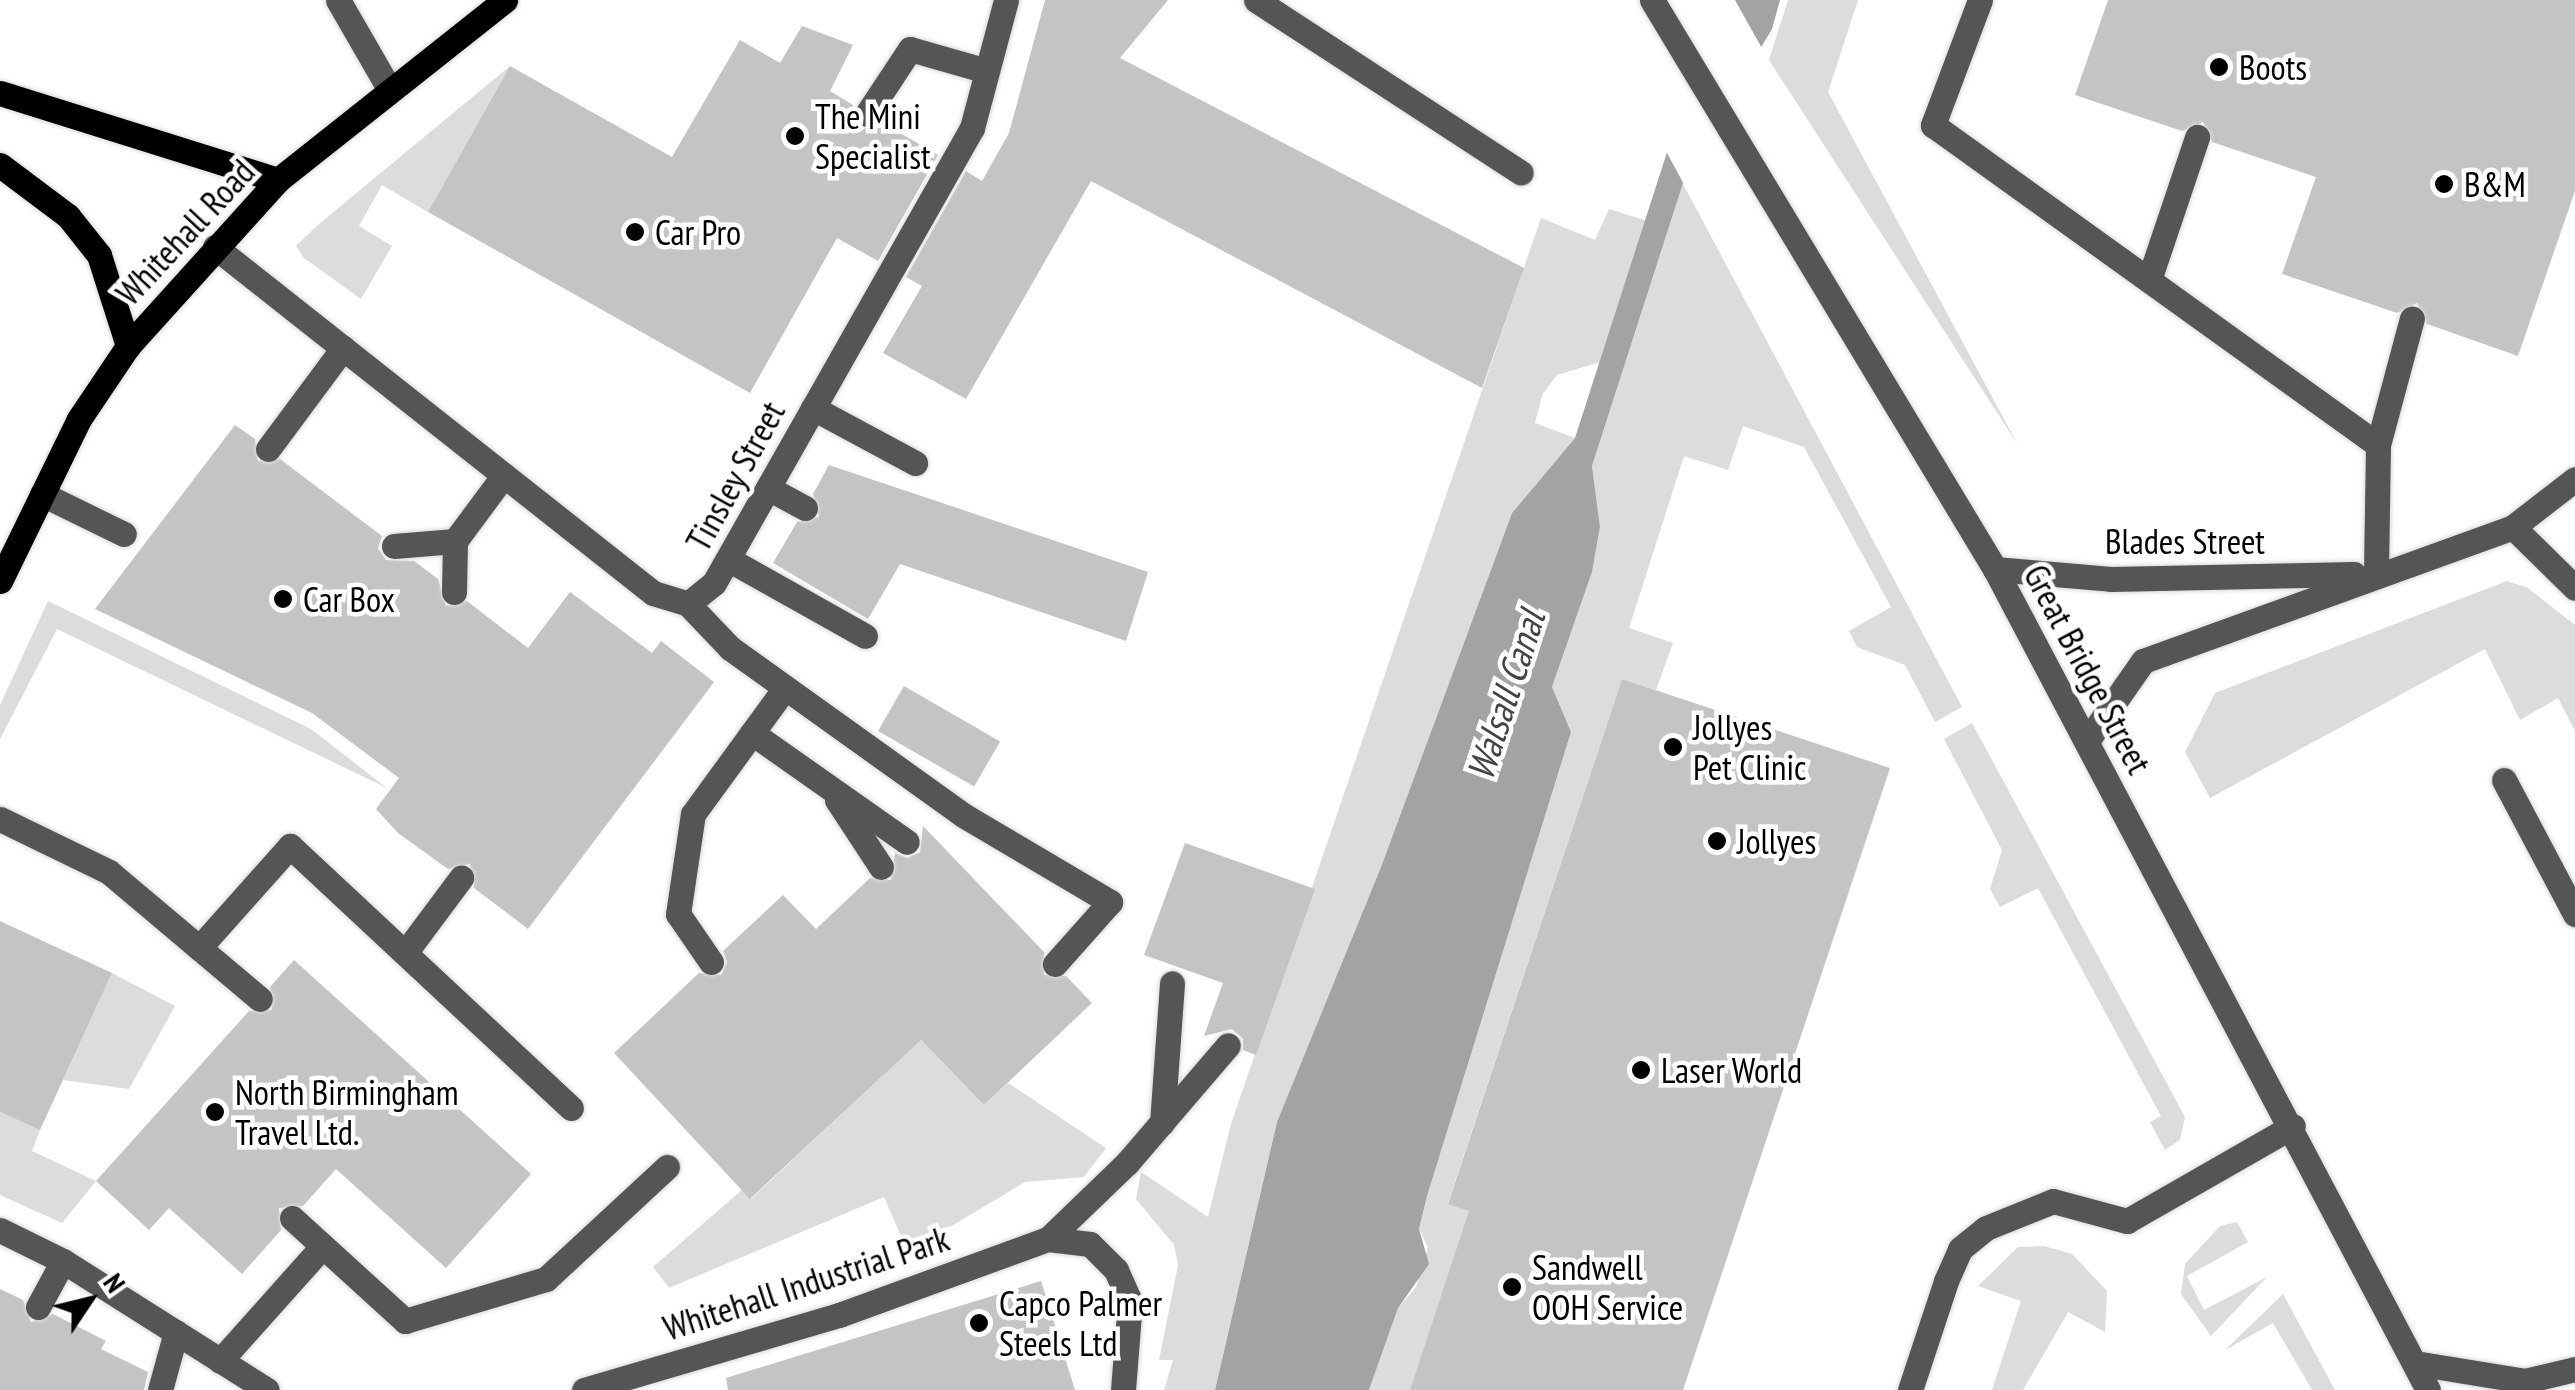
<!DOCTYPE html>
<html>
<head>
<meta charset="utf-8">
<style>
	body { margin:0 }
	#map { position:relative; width:2575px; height:1390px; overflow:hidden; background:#fff; font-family:"PT Sans Narrow",sans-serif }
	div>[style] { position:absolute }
	.green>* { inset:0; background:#dcdcdc }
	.water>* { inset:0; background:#a3a3a3 }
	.pier>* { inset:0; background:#fff }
	.building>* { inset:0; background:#c4c4c4; transform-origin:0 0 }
	.roads { filter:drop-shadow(0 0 2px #dbdbdb) drop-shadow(0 0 2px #dbdbdb) }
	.minor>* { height:25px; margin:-12.5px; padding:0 12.5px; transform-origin:12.5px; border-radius:12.5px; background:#555 }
	.major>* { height:25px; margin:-12.5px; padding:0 12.5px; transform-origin:12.5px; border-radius:12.5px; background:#000 }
	.dots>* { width:28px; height:28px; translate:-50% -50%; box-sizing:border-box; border:5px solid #fff; border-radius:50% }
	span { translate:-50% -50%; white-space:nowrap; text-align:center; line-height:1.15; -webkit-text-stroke:9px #fff; paint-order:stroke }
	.poi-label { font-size:35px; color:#000 }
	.left { translate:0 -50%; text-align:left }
	.street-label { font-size:35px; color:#000 }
	.water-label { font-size:38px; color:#444; font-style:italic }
	.north { position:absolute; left:40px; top:1250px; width:100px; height:100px; -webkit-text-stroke:8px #fff; paint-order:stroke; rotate:55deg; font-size:28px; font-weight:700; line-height:40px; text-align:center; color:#000 }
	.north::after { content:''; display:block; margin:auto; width:35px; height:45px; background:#000; clip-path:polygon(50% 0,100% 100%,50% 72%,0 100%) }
</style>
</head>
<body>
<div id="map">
	<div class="green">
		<i style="clip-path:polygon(1788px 0,1858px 0,1828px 92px,2018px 445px,1769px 60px)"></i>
		<i style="clip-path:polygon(510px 66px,428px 212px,382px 185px,359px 226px,392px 246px,361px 299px,304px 258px,296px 246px,319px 224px)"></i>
		<i style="clip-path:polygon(1683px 184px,1962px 707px,1935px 722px,1905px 665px,1857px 647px,1849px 631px,1891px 607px,1804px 447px,1743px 426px,1728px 470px,1684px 456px,1629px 628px,1673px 643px,1656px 690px,1622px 679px,1448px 1203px,1470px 1211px,1410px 1390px,1369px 1390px,1398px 1308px,1416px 1287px,1428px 1247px,1419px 1229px,1427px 1196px,1571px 732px,1552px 687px,1592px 572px,1600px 527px,1592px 466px)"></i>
		<i style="clip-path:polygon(1609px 209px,1648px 221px,1600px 362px,1557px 375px,1542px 395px,1535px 423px,1575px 438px,1512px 513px,1381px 867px,1277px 1122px,1215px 1390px,1164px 1390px,1173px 1360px,1159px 1360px,1178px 1265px,1174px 1245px,1136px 1199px,1141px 1172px,1208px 1217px,1231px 1124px,1541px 218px,1595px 240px)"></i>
		<i style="clip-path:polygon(2507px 581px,2528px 588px,2575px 625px,2575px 731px,2558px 698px,2520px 720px,2485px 649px,2210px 798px,2185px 752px,2215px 693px)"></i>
		<i style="clip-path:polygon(48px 601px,311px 729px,387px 788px,57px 629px,0 739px,0 705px)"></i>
		<i style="clip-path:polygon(1972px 723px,2185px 1117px,2180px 1140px,2165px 1150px,2150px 1122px,2161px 1116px,2038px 888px,2000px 907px,1990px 889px,2002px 850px,1944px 739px)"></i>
		<i style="clip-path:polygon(112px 973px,175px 1006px,129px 1089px,63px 1080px)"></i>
		<i style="clip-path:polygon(914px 1033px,984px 1105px,1008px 1083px,1106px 1148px,1084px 1177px,1025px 1182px,908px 1252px,884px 1197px,669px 1288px,653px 1267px,742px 1190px,751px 1199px,901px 1058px)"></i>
		<i style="clip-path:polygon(0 1112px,40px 1130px,32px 1151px,96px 1181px,62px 1223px,0 1195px)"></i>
		<i style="clip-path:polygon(2237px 1222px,2248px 1242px,2187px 1276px,2204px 1310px,2267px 1277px,2211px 1336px,2181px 1294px,2185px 1264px,2220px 1226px)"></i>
		<i style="clip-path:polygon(2044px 1246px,2072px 1254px,2107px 1291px,2105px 1332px,2068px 1312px,2023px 1390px,1992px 1390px,2021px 1301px,1978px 1286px,2018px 1247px)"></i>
		<i style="clip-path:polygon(2283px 1294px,2335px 1390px,2312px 1390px,2273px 1323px,2225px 1350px)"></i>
	</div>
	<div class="water">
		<i style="clip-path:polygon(1716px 0,1780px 0,1772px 29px,1687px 171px,1592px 466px,1600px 527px,1592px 572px,1552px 687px,1571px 732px,1427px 1196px,1419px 1229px,1429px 1264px,1398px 1308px,1369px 1390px,1215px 1390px,1277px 1122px,1381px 867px,1512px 513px,1575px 438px)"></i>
	</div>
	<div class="pier">
		<i style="clip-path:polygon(1711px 0,1735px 0,1764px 52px,1687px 190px,1666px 151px)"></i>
	</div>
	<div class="building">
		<i style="clip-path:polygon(1045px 0,1168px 0,1120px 58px,1524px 268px,1482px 388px,1091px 181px,966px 399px,883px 353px,922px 286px,906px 277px,966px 171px,982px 181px,1009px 133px)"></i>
		<i style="clip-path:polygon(2108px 0,2575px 0,2575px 191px,2518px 356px,2427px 324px,2417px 303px,2397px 313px,2282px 274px,2316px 177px,2212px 142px,2203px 122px,2182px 131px,2075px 95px)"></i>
		<i style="clip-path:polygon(802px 26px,853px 45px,830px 91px,853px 105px,857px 127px,873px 129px,881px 122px,938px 155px,878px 261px,837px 238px,750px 393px,428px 212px,510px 66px,672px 157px,740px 40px,780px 63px)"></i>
		<i style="clip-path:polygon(235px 425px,255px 439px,258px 461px,280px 459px,382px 536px,378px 548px,386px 560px,414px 561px,438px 579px,446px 606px,467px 601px,528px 648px,570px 592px,652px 653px,661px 641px,714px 682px,528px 929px,474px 888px,470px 864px,448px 869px,398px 833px,376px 809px,399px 778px,312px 713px,95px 609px)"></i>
		<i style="clip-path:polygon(829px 465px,1148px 572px,1126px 641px,900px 564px,868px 619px,773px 563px,797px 522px,819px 517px,813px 494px)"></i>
		<i style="clip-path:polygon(1622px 679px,1890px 768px,1683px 1390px,1410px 1390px,1469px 1211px,1448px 1204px)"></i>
		<i style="left:904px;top:686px;width:111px;height:52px;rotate:30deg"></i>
		<i style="clip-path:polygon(923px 826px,1044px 952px,1044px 975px,1066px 976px,1092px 1003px,984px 1105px,921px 1040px,750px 1199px,614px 1053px,699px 973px,721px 975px,727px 962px,723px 951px,783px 895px,816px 929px,870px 878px,891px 880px,895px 853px,907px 858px,920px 852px)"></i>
		<i style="clip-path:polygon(1185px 843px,1315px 889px,1256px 1055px,1243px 1050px,1243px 1039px,1232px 1029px,1204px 1036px,1223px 983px,1144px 955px)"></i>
		<i style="clip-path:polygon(0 921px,112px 973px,40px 1130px,0 1112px)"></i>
		<i style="clip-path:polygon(294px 960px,531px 1174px,446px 1268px,336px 1169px,303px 1206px,279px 1208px,281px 1230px,242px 1274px,169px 1208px,149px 1230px,96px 1181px,249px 1011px,272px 1010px,270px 987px)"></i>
		<i style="clip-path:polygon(1041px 1281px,1075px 1390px,728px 1390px,726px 1378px)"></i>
		<i style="clip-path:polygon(0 1289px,23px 1300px,31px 1322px,53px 1314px,106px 1341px,101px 1349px,148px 1372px,144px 1390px,0 1390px)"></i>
	</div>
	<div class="roads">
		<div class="minor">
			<i style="left:338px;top:0;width:104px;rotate:60deg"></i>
			<i style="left:1256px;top:0;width:316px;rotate:33.1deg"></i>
			<i style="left:1652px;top:0;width:664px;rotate:58.92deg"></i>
			<i style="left:1995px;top:569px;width:928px;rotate:62.19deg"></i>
			<i style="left:1980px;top:0;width:134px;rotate:110.6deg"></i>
			<i style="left:1933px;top:125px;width:548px;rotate:35.72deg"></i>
			<i style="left:2378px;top:445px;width:129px;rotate:90.9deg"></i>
			<i style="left:867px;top:114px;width:78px;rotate:-56.5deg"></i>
			<i style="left:910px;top:49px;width:80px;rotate:15.9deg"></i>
			<i style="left:215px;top:247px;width:558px;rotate:38.31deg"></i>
			<i style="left:653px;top:593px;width:37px;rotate:17deg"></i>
			<i style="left:688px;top:604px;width:33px;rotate:-39deg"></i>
			<i style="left:714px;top:583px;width:523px;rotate:-60.45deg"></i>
			<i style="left:972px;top:128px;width:132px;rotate:-75.1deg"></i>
			<i style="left:2149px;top:280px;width:151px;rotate:-71.4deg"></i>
			<i style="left:813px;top:408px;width:116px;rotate:28.3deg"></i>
			<i style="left:2378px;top:445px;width:131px;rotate:-75deg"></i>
			<i style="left:268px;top:449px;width:126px;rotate:-53.4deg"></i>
			<i style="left:768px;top:488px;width:42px;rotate:28.4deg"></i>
			<i style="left:42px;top:494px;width:91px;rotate:26deg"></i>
			<i style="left:2513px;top:527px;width:87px;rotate:44.5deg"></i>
			<i style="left:455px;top:541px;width:82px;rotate:-53.4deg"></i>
			<i style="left:394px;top:546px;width:61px;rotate:-4.7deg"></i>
			<i style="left:455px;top:541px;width:51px;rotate:91.1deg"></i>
			<i style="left:728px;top:559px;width:157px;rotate:29.3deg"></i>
			<i style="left:1995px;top:569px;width:116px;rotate:4.9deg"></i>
			<i style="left:2111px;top:579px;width:243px;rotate:-1.2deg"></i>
			<i style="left:688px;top:604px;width:61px;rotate:46.3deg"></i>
			<i style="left:730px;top:648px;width:287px;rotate:35.6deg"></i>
			<i style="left:963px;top:815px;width:171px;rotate:30.6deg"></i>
			<i style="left:1110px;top:902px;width:83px;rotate:131.6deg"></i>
			<i style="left:752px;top:733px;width:189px;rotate:35.1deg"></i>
			<i style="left:2087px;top:741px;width:98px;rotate:-55deg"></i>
			<i style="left:2143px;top:661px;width:394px;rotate:-19.9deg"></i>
			<i style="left:2513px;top:527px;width:78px;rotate:-37.7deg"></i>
			<i style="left:2504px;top:780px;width:152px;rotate:62.1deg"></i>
			<i style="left:837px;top:800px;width:80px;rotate:56.7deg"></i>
			<i style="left:0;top:819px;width:121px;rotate:25.9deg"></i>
			<i style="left:109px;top:872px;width:197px;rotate:40.1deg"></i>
			<i style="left:199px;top:948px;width:137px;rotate:-48.3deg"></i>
			<i style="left:290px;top:846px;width:384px;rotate:43deg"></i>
			<i style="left:405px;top:953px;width:94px;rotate:-53.3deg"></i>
			<i style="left:711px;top:962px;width:58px;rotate:-124.5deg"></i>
			<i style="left:678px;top:914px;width:101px;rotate:-81.5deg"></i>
			<i style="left:693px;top:814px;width:156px;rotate:-53.9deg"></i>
			<i style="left:1162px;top:1123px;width:140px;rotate:-85.9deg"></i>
			<i style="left:292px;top:1218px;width:153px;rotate:42.3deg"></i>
			<i style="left:405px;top:1321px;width:147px;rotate:-16.6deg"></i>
			<i style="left:546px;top:1279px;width:165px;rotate:-42.8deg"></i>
			<i style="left:0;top:1230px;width:70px;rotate:26.2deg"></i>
			<i style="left:63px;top:1261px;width:241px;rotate:32.3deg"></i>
			<i style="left:1048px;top:1239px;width:110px;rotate:-43.9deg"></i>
			<i style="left:1127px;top:1163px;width:155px;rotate:-49.4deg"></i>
			<i style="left:38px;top:1307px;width:52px;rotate:-61.5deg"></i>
			<i style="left:220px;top:1361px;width:154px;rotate:-48.2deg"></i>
			<i style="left:2415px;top:1363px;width:111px;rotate:9.3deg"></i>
			<i style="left:2525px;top:1381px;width:51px;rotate:-13.5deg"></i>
			<i style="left:160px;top:1390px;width:60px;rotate:-74.6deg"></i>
			<i style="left:584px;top:1390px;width:266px;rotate:-16.4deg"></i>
			<i style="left:839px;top:1315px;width:222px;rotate:-20deg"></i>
			<i style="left:1048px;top:1239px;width:42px;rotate:6.8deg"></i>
			<i style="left:1090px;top:1244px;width:37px;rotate:45deg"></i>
			<i style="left:1116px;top:1270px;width:34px;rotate:66deg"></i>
			<i style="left:1130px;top:1301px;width:89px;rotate:94.5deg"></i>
			<i style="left:1910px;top:1390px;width:115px;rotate:-71.7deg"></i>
			<i style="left:1946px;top:1281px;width:35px;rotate:-66deg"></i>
			<i style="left:1960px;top:1249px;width:33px;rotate:-39deg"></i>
			<i style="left:1986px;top:1228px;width:72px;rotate:-21.9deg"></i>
			<i style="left:2053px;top:1201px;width:77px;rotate:15.1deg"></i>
			<i style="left:2127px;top:1221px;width:191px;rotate:-29.8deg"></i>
		</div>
		<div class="major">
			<i style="left:0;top:93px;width:291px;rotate:17.4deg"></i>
			<i style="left:0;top:165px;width:85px;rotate:36.9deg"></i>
			<i style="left:68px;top:216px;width:50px;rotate:51.5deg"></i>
			<i style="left:99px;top:255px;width:96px;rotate:72.3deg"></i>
			<i style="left:0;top:581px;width:180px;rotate:-64deg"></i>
			<i style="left:79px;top:419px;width:88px;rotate:-56.1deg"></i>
			<i style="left:128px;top:346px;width:224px;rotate:-47.9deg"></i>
			<i style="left:278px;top:180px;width:290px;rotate:-38.4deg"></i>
		</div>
	</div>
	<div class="dots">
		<i style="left:2219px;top:67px;background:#000"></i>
		<i style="left:795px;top:136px;background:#000"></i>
		<i style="left:2444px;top:184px;background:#000"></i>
		<i style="left:635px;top:232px;background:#000"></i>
		<i style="left:283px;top:599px;background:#000"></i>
		<i style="left:1673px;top:747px;background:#000"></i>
		<i style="left:1717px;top:841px;background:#000"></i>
		<i style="left:1641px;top:1070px;background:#000"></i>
		<i style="left:215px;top:1112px;background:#000"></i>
		<i style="left:1512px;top:1287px;background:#000"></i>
		<i style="left:979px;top:1323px;background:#000"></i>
	</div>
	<div class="poi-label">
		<span class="left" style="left:2239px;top:67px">Boots</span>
		<span class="left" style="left:815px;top:136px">The Mini<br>Specialist</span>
		<span class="left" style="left:2464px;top:184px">B&amp;M</span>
		<span class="left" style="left:655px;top:232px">Car Pro</span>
		<span class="left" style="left:303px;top:599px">Car Box</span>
		<span class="left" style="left:1693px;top:747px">Jollyes<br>Pet Clinic</span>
		<span class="left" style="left:1737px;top:841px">Jollyes</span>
		<span class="left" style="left:1661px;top:1070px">Laser World</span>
		<span class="left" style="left:235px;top:1112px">North Birmingham<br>Travel Ltd.</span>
		<span class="left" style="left:1532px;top:1287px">Sandwell<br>OOH Service</span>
		<span class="left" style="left:999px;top:1323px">Capco Palmer<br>Steels Ltd</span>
	</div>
	<div class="street-label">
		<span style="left:185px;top:232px;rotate:-47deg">Whitehall Road</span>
		<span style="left:735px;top:476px;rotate:-61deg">Tinsley Street</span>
		<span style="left:2185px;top:541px">Blades Street</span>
		<span style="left:2088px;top:669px;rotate:62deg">Great Bridge Street</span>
		<span style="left:806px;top:1283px;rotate:-18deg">Whitehall Industrial Park</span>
	</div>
	<div class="water-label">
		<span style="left:1505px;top:695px;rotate:-72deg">Walsall Canal</span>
	</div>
	<div class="north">N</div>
</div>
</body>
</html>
